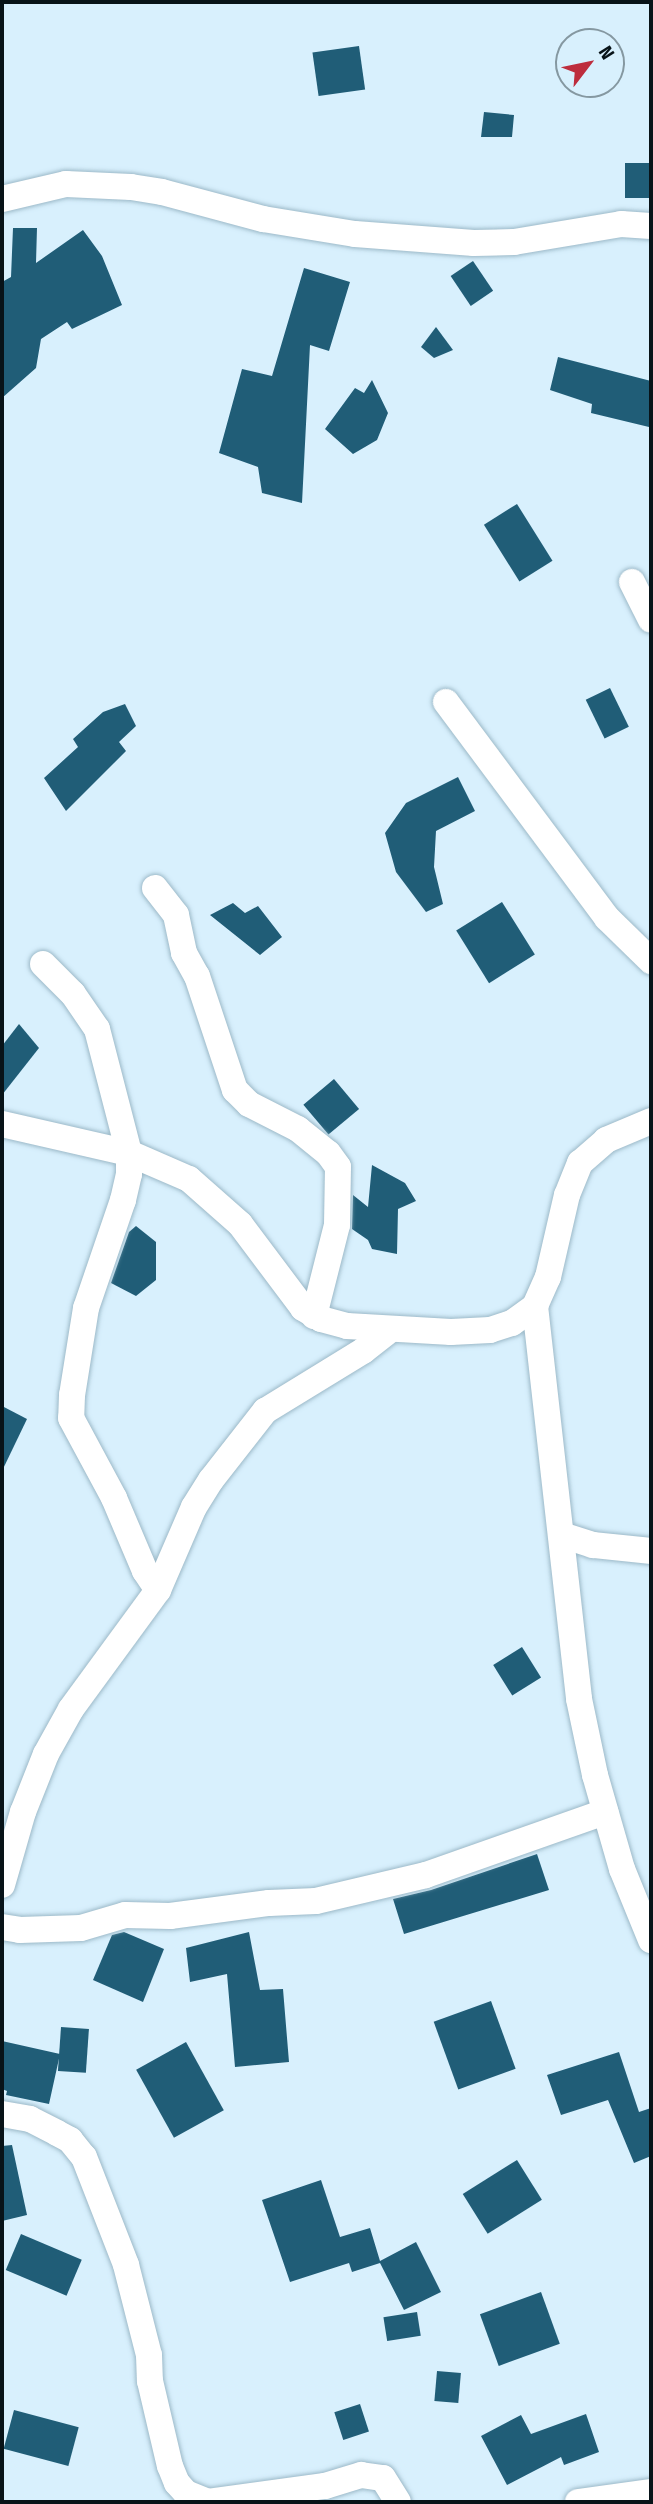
<!DOCTYPE html>
<html>
<head>
<meta charset="utf-8">
<style>
	body { margin:0 }
	#map { position:relative; width:653px; height:2504px; overflow:hidden; background:#d8f0fd; font-family:"Fira Sans Condensed",sans-serif }
	div>[style] { position:absolute }
	.building>* { inset:0; background:#205d77; transform-origin:0 0 }
	.roads { filter:drop-shadow(0 0 2px #9cb9c8) drop-shadow(0 0 2px #9cb9c8) }
	.street>* { height:26px; margin:-13px; padding:0 13px; transform-origin:13px; border-radius:13px; background:#fff }
	span { translate:-50% -50%; white-space:nowrap; text-align:center; line-height:1.15; -webkit-text-stroke:7px #d8f0fd; paint-order:stroke }
	.frame { position:absolute; inset:0; border:4px solid #081318; pointer-events:none }
	.north { position:absolute; left:555px; top:28px; width:70px; height:70px; box-sizing:border-box; background:#d8f0fd; border:2px solid #8598a1; border-radius:50%; rotate:58deg; font-size:19px; font-weight:700; line-height:28px; text-align:center; color:#081318 }
	.north::after { content:''; display:block; margin:auto; width:24px; height:32px; background:#bd2d3d; clip-path:polygon(50% 0,100% 100%,50% 72%,0 100%) }
</style>
</head>
<body>
<div id="map">
	<div class="building">
		<i style="left:359px;top:46px;width:44px;height:47px;rotate:82deg"></i>
		<i style="clip-path:polygon(484px 112px,514px 115px,512px 137px,481px 137px)"></i>
		<i style="left:651px;top:163px;width:35px;height:26px;rotate:90deg"></i>
		<i style="clip-path:polygon(13px 228px,37px 228px,36px 263px,83px 230px,102px 256px,122px 305px,72px 329px,67px 322px,41px 339px,36px 368px,2px 398px,2px 282px,11px 277px)"></i>
		<i style="left:473px;top:261px;width:36px;height:27px;rotate:56deg"></i>
		<i style="clip-path:polygon(304px 268px,350px 282px,329px 351px,310px 345px,302px 503px,262px 493px,258px 467px,219px 453px,242px 369px,272px 376px)"></i>
		<i style="clip-path:polygon(436px 327px,453px 350px,434px 358px,421px 347px)"></i>
		<i style="clip-path:polygon(558px 357px,651px 381px,649px 427px,591px 413px,592px 404px,550px 390px)"></i>
		<i style="clip-path:polygon(372px 380px,388px 413px,377px 440px,353px 454px,325px 429px,355px 388px,364px 393px)"></i>
		<i style="left:517px;top:504px;width:67px;height:39px;rotate:58deg"></i>
		<i style="left:610px;top:688px;width:43px;height:27px;rotate:64deg"></i>
		<i style="clip-path:polygon(125px 704px,136px 726px,119px 742px,126px 751px,66px 811px,44px 778px,78px 747px,73px 739px,103px 712px)"></i>
		<i style="clip-path:polygon(458px 777px,475px 811px,436px 831px,434px 867px,443px 904px,426px 912px,396px 872px,385px 833px,406px 803px)"></i>
		<i style="left:502px;top:902px;width:62px;height:54px;rotate:58deg"></i>
		<i style="clip-path:polygon(233px 903px,245px 913px,258px 906px,282px 937px,260px 955px,210px 915px)"></i>
		<i style="clip-path:polygon(19px 1024px,39px 1048px,2px 1095px,2px 1046px)"></i>
		<i style="left:334px;top:1079px;width:39px;height:40px;rotate:50deg"></i>
		<i style="clip-path:polygon(372px 1165px,405px 1183px,416px 1201px,398px 1209px,397px 1254px,372px 1249px,368px 1240px,352px 1229px,353px 1195px,368px 1207px)"></i>
		<i style="clip-path:polygon(136px 1226px,156px 1242px,156px 1280px,136px 1296px,111px 1283px,129px 1232px)"></i>
		<i style="clip-path:polygon(2px 1406px,27px 1419px,2px 1471px)"></i>
		<i style="left:522px;top:1647px;width:36px;height:34px;rotate:58deg"></i>
		<i style="clip-path:polygon(537px 1854px,549px 1890px,404px 1934px,393px 1899px,431px 1890px)"></i>
		<i style="clip-path:polygon(124px 1932px,164px 1949px,143px 2002px,93px 1980px,112px 1935px)"></i>
		<i style="clip-path:polygon(249px 1932px,260px 1990px,283px 1989px,289px 2062px,235px 2067px,227px 1974px,190px 1982px,186px 1948px)"></i>
		<i style="left:491px;top:2001px;width:72px;height:61px;rotate:70deg"></i>
		<i style="left:61px;top:2027px;width:28px;height:44px;rotate:4deg"></i>
		<i style="clip-path:polygon(2px 2041px,60px 2054px,49px 2104px,6px 2095px,7px 2091px,2px 2089px)"></i>
		<i style="left:186px;top:2042px;width:78px;height:57px;rotate:61deg"></i>
		<i style="clip-path:polygon(619px 2052px,639px 2112px,651px 2108px,651px 2156px,634px 2163px,608px 2100px,561px 2115px,547px 2075px)"></i>
		<i style="clip-path:polygon(12px 2145px,27px 2215px,2px 2221px,2px 2146px)"></i>
		<i style="left:517px;top:2160px;width:47px;height:64px;rotate:58deg"></i>
		<i style="clip-path:polygon(321px 2180px,340px 2237px,370px 2228px,380px 2261px,416px 2242px,441px 2292px,404px 2310px,380px 2263px,352px 2272px,349px 2263px,290px 2282px,262px 2200px)"></i>
		<i style="left:21px;top:2234px;width:66px;height:39px;rotate:23deg"></i>
		<i style="left:541px;top:2292px;width:55px;height:65px;rotate:70deg"></i>
		<i style="left:417px;top:2312px;width:24px;height:34px;rotate:81deg"></i>
		<i style="left:437px;top:2371px;width:24px;height:30px;rotate:5deg"></i>
		<i style="left:360px;top:2404px;width:29px;height:27px;rotate:72deg"></i>
		<i style="left:14px;top:2410px;width:67px;height:40px;rotate:15deg"></i>
		<i style="clip-path:polygon(586px 2414px,599px 2452px,564px 2465px,561px 2457px,507px 2485px,481px 2436px,521px 2415px,531px 2434px)"></i>
	</div>
	<div class="roads">
		<div class="street">
			<i style="left:2px;top:199px;width:66px;rotate:-13.2deg"></i>
			<i style="left:66px;top:184px;width:65px;rotate:2.6deg"></i>
			<i style="left:131px;top:187px;width:31px;rotate:9deg"></i>
			<i style="left:162px;top:192px;width:105px;rotate:15deg"></i>
			<i style="left:263px;top:219px;width:93px;rotate:9.3deg"></i>
			<i style="left:355px;top:234px;width:119px;rotate:4.3deg"></i>
			<i style="left:474px;top:243px;width:40px;rotate:-1.4deg"></i>
			<i style="left:514px;top:242px;width:109px;rotate:-9.5deg"></i>
			<i style="left:621px;top:224px;width:30px;rotate:4deg"></i>
			<i style="left:632px;top:582px;width:42px;rotate:63.4deg"></i>
			<i style="left:446px;top:702px;width:269px;rotate:53.3deg"></i>
			<i style="left:607px;top:918px;width:62px;rotate:44.3deg"></i>
			<i style="left:155px;top:888px;width:34px;rotate:52deg"></i>
			<i style="left:176px;top:915px;width:39px;rotate:78deg"></i>
			<i style="left:184px;top:953px;width:26px;rotate:61deg"></i>
			<i style="left:197px;top:976px;width:120px;rotate:71.6deg"></i>
			<i style="left:235px;top:1090px;width:20px;rotate:45deg"></i>
			<i style="left:249px;top:1104px;width:55px;rotate:27deg"></i>
			<i style="left:298px;top:1129px;width:38px;rotate:39deg"></i>
			<i style="left:328px;top:1153px;width:17px;rotate:54deg"></i>
			<i style="left:338px;top:1167px;width:58px;rotate:91deg"></i>
			<i style="left:337px;top:1225px;width:94px;rotate:104.2deg"></i>
			<i style="left:43px;top:964px;width:42px;rotate:45deg"></i>
			<i style="left:73px;top:994px;width:42px;rotate:55.6deg"></i>
			<i style="left:97px;top:1029px;width:128px;rotate:75.5deg"></i>
			<i style="left:129px;top:1153px;width:21px;rotate:90deg"></i>
			<i style="left:129px;top:1174px;width:27px;rotate:103deg"></i>
			<i style="left:123px;top:1200px;width:114px;rotate:108.9deg"></i>
			<i style="left:86px;top:1308px;width:88px;rotate:99.1deg"></i>
			<i style="left:72px;top:1395px;width:23px;rotate:92deg"></i>
			<i style="left:71px;top:1418px;width:91px;rotate:61.7deg"></i>
			<i style="left:114px;top:1498px;width:79px;rotate:67deg"></i>
			<i style="left:145px;top:1571px;width:23px;rotate:56deg"></i>
			<i style="left:2px;top:1124px;width:130px;rotate:12.9deg"></i>
			<i style="left:129px;top:1153px;width:65px;rotate:23.4deg"></i>
			<i style="left:189px;top:1179px;width:68px;rotate:41.4deg"></i>
			<i style="left:240px;top:1224px;width:105px;rotate:53.1deg"></i>
			<i style="left:303px;top:1308px;width:21px;rotate:31deg"></i>
			<i style="left:321px;top:1319px;width:27px;rotate:15deg"></i>
			<i style="left:347px;top:1326px;width:104px;rotate:3.3deg"></i>
			<i style="left:451px;top:1332px;width:39px;rotate:-3deg"></i>
			<i style="left:490px;top:1330px;width:23px;rotate:-18deg"></i>
			<i style="left:512px;top:1323px;width:29px;rotate:-36deg"></i>
			<i style="left:535px;top:1306px;width:32px;rotate:-66deg"></i>
			<i style="left:548px;top:1277px;width:84px;rotate:-77deg"></i>
			<i style="left:567px;top:1195px;width:35px;rotate:-68deg"></i>
			<i style="left:580px;top:1163px;width:35px;rotate:-41deg"></i>
			<i style="left:606px;top:1140px;width:49px;rotate:-22.9deg"></i>
			<i style="left:535px;top:1306px;width:395px;rotate:83.6deg"></i>
			<i style="left:579px;top:1699px;width:78px;rotate:78.1deg"></i>
			<i style="left:595px;top:1775px;width:98px;rotate:74deg"></i>
			<i style="left:622px;top:1869px;width:77px;rotate:67.8deg"></i>
			<i style="left:562px;top:1535px;width:33px;rotate:18deg"></i>
			<i style="left:593px;top:1545px;width:58px;rotate:5.9deg"></i>
			<i style="left:2px;top:1885px;width:76px;rotate:-74deg"></i>
			<i style="left:23px;top:1812px;width:62px;rotate:-68.4deg"></i>
			<i style="left:46px;top:1754px;width:51px;rotate:-60.9deg"></i>
			<i style="left:71px;top:1709px;width:147px;rotate:-53.8deg"></i>
			<i style="left:158px;top:1590px;width:90px;rotate:-66.6deg"></i>
			<i style="left:194px;top:1507px;width:32px;rotate:-58deg"></i>
			<i style="left:211px;top:1480px;width:88px;rotate:-52deg"></i>
			<i style="left:265px;top:1411px;width:115px;rotate:-31.5deg"></i>
			<i style="left:363px;top:1351px;width:34px;rotate:-38deg"></i>
			<i style="left:2px;top:1927px;width:18px;rotate:9deg"></i>
			<i style="left:20px;top:1930px;width:61px;rotate:-1.9deg"></i>
			<i style="left:81px;top:1928px;width:46px;rotate:-16.5deg"></i>
			<i style="left:125px;top:1915px;width:45px;rotate:1.3deg"></i>
			<i style="left:170px;top:1916px;width:100px;rotate:-7.5deg"></i>
			<i style="left:269px;top:1903px;width:47px;rotate:-2.4deg"></i>
			<i style="left:316px;top:1901px;width:113px;rotate:-13.3deg"></i>
			<i style="left:426px;top:1875px;width:190px;rotate:-19.4deg"></i>
			<i style="left:2px;top:2114px;width:28px;rotate:10deg"></i>
			<i style="left:30px;top:2119px;width:30px;rotate:27deg"></i>
			<i style="left:57px;top:2133px;width:15px;rotate:28deg"></i>
			<i style="left:70px;top:2140px;width:22px;rotate:51deg"></i>
			<i style="left:84px;top:2157px;width:116px;rotate:68.7deg"></i>
			<i style="left:126px;top:2265px;width:93px;rotate:75.7deg"></i>
			<i style="left:149px;top:2355px;width:26px;rotate:88deg"></i>
			<i style="left:150px;top:2381px;width:87px;rotate:76.8deg"></i>
			<i style="left:170px;top:2466px;width:18px;rotate:68deg"></i>
			<i style="left:177px;top:2483px;width:13px;rotate:48deg"></i>
			<i style="left:186px;top:2493px;width:24px;rotate:22deg"></i>
			<i style="left:208px;top:2502px;width:118px;rotate:-7.8deg"></i>
			<i style="left:325px;top:2486px;width:38px;rotate:-17deg"></i>
			<i style="left:361px;top:2475px;width:22px;rotate:8deg"></i>
			<i style="left:383px;top:2478px;width:28px;rotate:58deg"></i>
			<i style="left:578px;top:2502px;width:74px;rotate:-7.8deg"></i>
		</div>
	</div>
	<div class="frame"></div>
	<div class="north">N</div>
</div>
</body>
</html>
